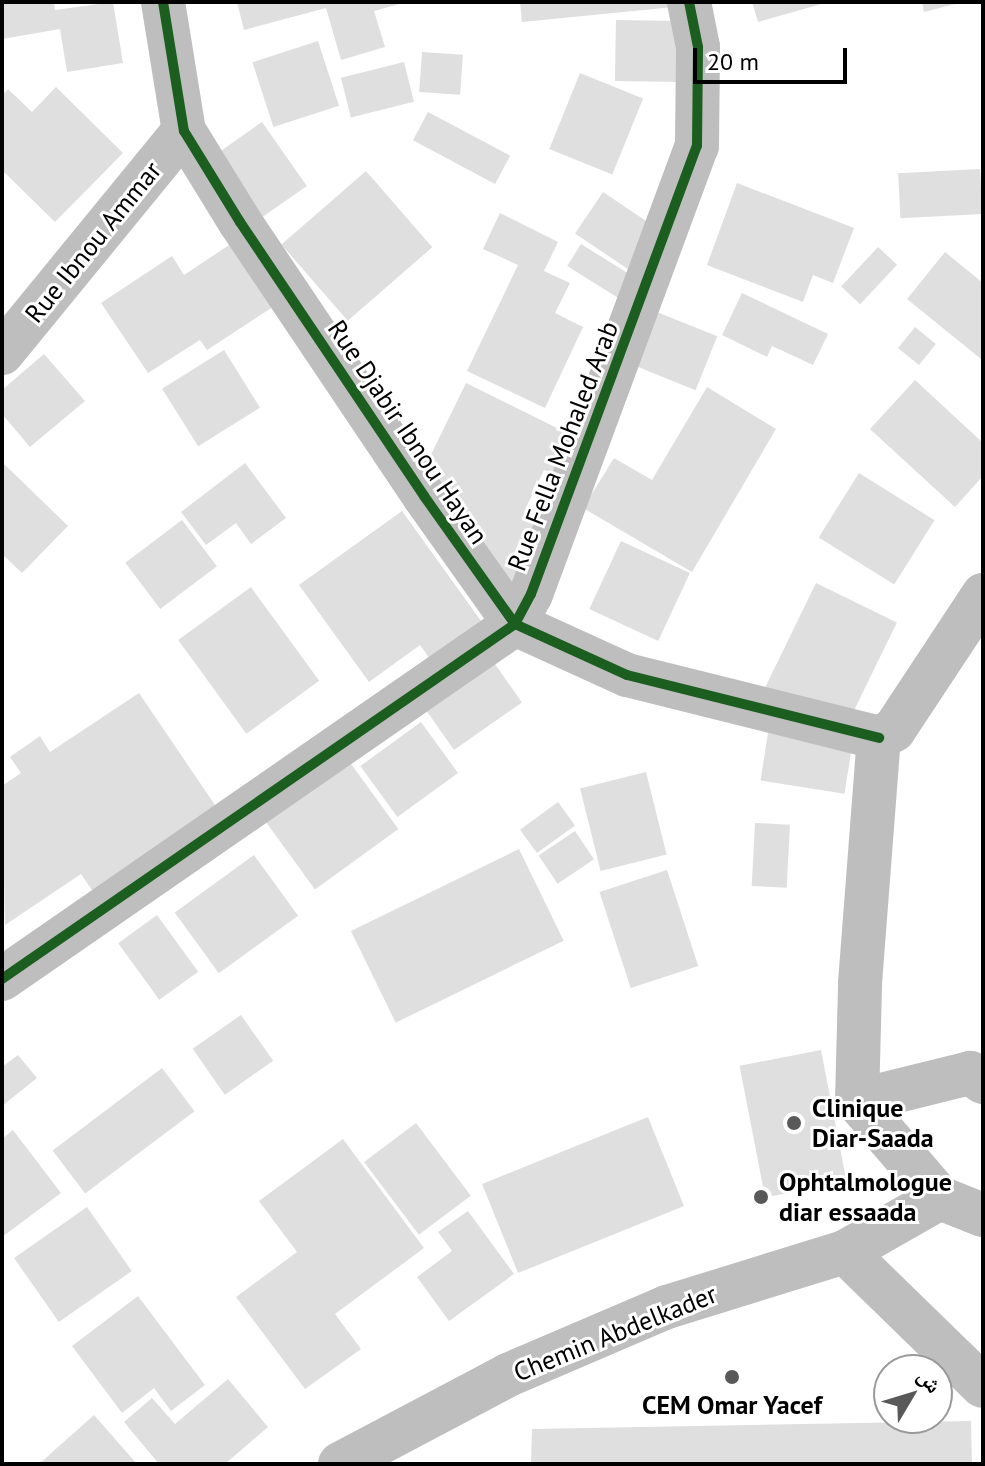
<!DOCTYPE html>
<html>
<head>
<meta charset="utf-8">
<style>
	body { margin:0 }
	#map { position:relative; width:985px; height:1466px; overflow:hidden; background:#fff; font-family:"PT Sans","Noto Naskh Arabic",sans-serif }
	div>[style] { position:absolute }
	.building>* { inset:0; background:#dfdfdf; transform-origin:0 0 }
	.minor>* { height:44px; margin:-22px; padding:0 22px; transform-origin:22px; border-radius:22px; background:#bebebe }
	.cycleway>* { height:10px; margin:-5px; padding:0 5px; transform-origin:5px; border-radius:5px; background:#1b5e20 }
	.dots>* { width:22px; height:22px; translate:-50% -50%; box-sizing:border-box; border:4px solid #fff; border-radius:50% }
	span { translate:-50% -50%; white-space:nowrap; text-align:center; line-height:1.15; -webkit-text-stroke:6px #fff; paint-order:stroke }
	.street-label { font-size:26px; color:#000 }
	.poi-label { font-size:26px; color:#000; font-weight:700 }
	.left { translate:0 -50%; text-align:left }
	.frame { position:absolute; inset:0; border:4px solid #000; pointer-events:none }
	.north { position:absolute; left:873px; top:1354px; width:80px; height:80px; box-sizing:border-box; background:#fff; border:2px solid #999; border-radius:50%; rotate:52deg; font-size:22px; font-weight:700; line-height:32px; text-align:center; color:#000 }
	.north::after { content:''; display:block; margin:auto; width:28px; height:36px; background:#595959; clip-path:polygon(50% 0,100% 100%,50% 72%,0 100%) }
	.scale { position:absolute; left:693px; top:48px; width:154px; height:36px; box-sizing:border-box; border:4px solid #000; border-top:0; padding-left:10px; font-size:24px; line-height:28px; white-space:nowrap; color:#000; -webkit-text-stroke:6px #fff; paint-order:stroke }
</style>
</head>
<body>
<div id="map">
	<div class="building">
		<i style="clip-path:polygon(2px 2px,54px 2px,55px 10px,113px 2px,123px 63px,67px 72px,60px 29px,2px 39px)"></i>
		<i style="clip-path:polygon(237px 2px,403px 2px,403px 3px,374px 11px,385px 47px,341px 60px,326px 8px,244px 30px)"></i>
		<i style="clip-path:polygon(520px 2px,673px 2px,674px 7px,522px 22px)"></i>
		<i style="clip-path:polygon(752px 2px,825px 2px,825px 3px,758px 22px)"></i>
		<i style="clip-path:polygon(922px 2px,959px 2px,959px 3px,924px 12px)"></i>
		<i style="left:616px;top:20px;width:64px;height:61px;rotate:1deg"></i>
		<i style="left:318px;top:41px;width:68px;height:69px;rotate:72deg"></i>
		<i style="left:422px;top:52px;width:41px;height:40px;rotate:4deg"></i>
		<i style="left:404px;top:62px;width:41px;height:65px;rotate:76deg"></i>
		<i style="left:580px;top:73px;width:68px;height:82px;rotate:22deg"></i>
		<i style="clip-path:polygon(56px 87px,123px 153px,55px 222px,2px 170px,2px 95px,8px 89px,32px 112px)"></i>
		<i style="left:428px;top:112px;width:93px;height:32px;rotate:28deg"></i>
		<i style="left:262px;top:122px;width:78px;height:61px;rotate:55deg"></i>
		<i style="left:980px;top:169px;width:45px;height:82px;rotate:87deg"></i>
		<i style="left:366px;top:171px;width:101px;height:112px;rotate:49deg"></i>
		<i style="clip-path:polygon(737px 183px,854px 228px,833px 283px,813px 275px,803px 302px,707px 265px)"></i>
		<i style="left:603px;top:192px;width:69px;height:50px;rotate:34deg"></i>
		<i style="clip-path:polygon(500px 213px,558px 242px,544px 271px,570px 283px,555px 313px,583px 327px,545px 408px,467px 371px,518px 265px,483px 249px)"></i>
		<i style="clip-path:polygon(238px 239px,279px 303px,207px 350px,200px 340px,148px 373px,101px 303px,172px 256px,184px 275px)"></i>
		<i style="left:581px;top:244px;width:62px;height:26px;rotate:32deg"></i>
		<i style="left:878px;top:247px;width:26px;height:54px;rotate:43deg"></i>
		<i style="clip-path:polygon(945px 252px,983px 283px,981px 359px,907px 299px)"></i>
		<i style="clip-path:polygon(742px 293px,828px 334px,813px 365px,772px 346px,767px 357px,722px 335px)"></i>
		<i style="left:657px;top:312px;width:65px;height:58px;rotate:22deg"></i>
		<i style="left:915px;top:327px;width:27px;height:27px;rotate:39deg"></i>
		<i style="left:224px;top:350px;width:68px;height:73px;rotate:58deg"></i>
		<i style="clip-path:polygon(44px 354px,85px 401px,30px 447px,2px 414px,2px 390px)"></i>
		<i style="clip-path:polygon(915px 380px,983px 443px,983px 476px,955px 507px,870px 429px)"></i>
		<i style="clip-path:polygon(466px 383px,575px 437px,556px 475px,544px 470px,524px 512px,543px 521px,513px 598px,421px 475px)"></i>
		<i style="clip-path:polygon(707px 387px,776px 429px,692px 572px,583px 508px,614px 458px,652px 480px)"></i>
		<i style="clip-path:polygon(2px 462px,68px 526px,22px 573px,2px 554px)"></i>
		<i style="clip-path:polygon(245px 463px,286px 518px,251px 544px,236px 523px,206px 545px,181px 512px)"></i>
		<i style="left:859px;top:473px;width:89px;height:76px;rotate:32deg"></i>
		<i style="clip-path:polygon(402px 511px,484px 625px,432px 662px,420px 645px,369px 682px,299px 585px)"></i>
		<i style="left:182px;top:520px;width:58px;height:71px;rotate:53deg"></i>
		<i style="left:621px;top:541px;width:76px;height:75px;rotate:25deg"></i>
		<i style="left:816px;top:583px;width:90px;height:117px;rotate:26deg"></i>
		<i style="left:251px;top:587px;width:116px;height:90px;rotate:54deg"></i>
		<i style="left:495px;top:664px;width:47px;height:83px;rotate:55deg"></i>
		<i style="clip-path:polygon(139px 693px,219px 811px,94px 893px,81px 874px,5px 925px,2px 786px,21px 773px,10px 757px,40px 736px,50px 752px)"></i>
		<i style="left:421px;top:722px;width:63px;height:75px;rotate:54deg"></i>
		<i style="left:768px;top:733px;width:85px;height:48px;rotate:9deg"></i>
		<i style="left:346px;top:757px;width:89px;height:103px;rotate:54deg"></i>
		<i style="left:646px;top:772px;width:85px;height:68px;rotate:76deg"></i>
		<i style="left:558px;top:802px;width:29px;height:47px;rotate:54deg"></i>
		<i style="left:755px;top:823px;width:35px;height:63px;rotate:3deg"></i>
		<i style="left:575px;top:831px;width:34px;height:44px;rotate:56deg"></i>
		<i style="left:519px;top:849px;width:102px;height:187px;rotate:64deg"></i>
		<i style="left:254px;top:855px;width:75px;height:98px;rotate:54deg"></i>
		<i style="left:667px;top:870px;width:101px;height:71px;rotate:72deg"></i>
		<i style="left:157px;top:915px;width:70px;height:48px;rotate:54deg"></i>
		<i style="left:241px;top:1015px;width:56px;height:59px;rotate:55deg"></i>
		<i style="left:821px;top:1050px;width:134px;height:83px;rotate:79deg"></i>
		<i style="clip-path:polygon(18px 1055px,37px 1078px,2px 1106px,2px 1067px)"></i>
		<i style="left:162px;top:1068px;width:54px;height:137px;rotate:53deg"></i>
		<i style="left:648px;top:1117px;width:96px;height:179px;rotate:68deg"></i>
		<i style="left:416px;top:1123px;width:91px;height:65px;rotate:53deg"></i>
		<i style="clip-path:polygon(13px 1130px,61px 1193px,2px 1237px,2px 1139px)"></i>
		<i style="clip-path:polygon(343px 1139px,424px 1248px,335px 1314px,361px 1349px,305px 1389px,236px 1297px,297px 1252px,259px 1201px)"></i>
		<i style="left:87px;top:1207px;width:78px;height:89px;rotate:55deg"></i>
		<i style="clip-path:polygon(468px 1211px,514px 1274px,449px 1321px,417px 1277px,452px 1251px,438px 1232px)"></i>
		<i style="clip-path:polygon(138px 1296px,205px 1385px,171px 1411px,154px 1388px,122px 1413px,72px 1346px)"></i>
		<i style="clip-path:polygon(228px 1379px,268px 1427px,225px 1464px,159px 1464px,124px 1422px,152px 1398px,175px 1424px)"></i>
		<i style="clip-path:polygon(94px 1415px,137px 1464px,39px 1464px)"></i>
		<i style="clip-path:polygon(971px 1421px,972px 1464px,531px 1464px,532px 1429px)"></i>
	</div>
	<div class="minor">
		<i style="left:163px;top:2px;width:131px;rotate:80.8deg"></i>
		<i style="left:184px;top:131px;width:107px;rotate:58.4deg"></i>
		<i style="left:240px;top:222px;width:330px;rotate:56.1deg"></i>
		<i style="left:424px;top:496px;width:157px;rotate:54.6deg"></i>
		<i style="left:515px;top:624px;width:123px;rotate:24.5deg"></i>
		<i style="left:627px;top:675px;width:260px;rotate:14deg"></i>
		<i style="left:2px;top:353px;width:287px;rotate:-50.7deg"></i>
		<i style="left:2px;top:979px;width:624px;rotate:-34.68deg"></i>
		<i style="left:515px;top:624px;width:34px;rotate:-62deg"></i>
		<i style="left:531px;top:594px;width:478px;rotate:-69.7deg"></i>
		<i style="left:697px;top:146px;width:99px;rotate:-89.4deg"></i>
		<i style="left:698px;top:47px;width:46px;rotate:-101.3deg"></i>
		<i style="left:983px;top:1082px;width:16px;rotate:-145deg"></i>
		<i style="left:970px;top:1073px;width:116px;rotate:166.1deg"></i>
		<i style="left:857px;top:1101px;width:128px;rotate:49.4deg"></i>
		<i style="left:940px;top:1198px;width:46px;rotate:21.6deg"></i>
		<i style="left:857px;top:1101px;width:118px;rotate:-88.5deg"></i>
		<i style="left:860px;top:983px;width:246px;rotate:-85.6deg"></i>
		<i style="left:879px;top:738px;width:17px;rotate:-28deg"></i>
		<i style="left:894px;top:730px;width:162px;rotate:-56.6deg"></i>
		<i style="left:845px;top:1252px;width:192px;rotate:44.2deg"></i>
		<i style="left:340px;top:1464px;width:190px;rotate:-27.9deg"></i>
		<i style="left:508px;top:1375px;width:173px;rotate:-23.2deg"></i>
		<i style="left:667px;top:1307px;width:186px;rotate:-17.2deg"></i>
		<i style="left:845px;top:1252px;width:109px;rotate:-29.6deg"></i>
	</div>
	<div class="cycleway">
		<i style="left:163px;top:2px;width:131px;rotate:80.8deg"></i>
		<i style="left:184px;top:131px;width:107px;rotate:58.4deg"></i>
		<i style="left:240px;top:222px;width:330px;rotate:56.1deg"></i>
		<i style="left:424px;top:496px;width:157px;rotate:54.6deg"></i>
		<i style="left:515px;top:624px;width:123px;rotate:24.5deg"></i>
		<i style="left:627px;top:675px;width:260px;rotate:14deg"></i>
		<i style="left:2px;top:979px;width:624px;rotate:-34.68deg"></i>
		<i style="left:515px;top:624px;width:34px;rotate:-62deg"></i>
		<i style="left:531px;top:594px;width:478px;rotate:-69.7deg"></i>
		<i style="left:697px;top:146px;width:99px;rotate:-89.4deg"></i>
		<i style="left:698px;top:47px;width:46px;rotate:-101.3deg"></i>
	</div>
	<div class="dots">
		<i style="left:794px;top:1123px;background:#595959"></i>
		<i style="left:761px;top:1197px;background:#595959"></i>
		<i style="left:732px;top:1377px;background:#595959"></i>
	</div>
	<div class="street-label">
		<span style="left:93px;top:242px;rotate:-51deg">Rue Ibnou Ammar</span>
		<span style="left:408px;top:432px;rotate:56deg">Rue Djabir Ibnou Hayan</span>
		<span style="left:563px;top:446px;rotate:-69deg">Rue Fella Mohaled Arab</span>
		<span style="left:615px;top:1333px;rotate:-22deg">Chemin Abdelkader</span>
	</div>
	<div class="poi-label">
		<span class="left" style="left:812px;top:1123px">Clinique<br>Diar-Saada</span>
		<span class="left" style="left:779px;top:1197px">Ophtalmologue<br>diar essaada</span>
		<span style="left:732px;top:1405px">CEM Omar Yacef</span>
	</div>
	<div class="frame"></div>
	<div class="north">ش</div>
	<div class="scale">20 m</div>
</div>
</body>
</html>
